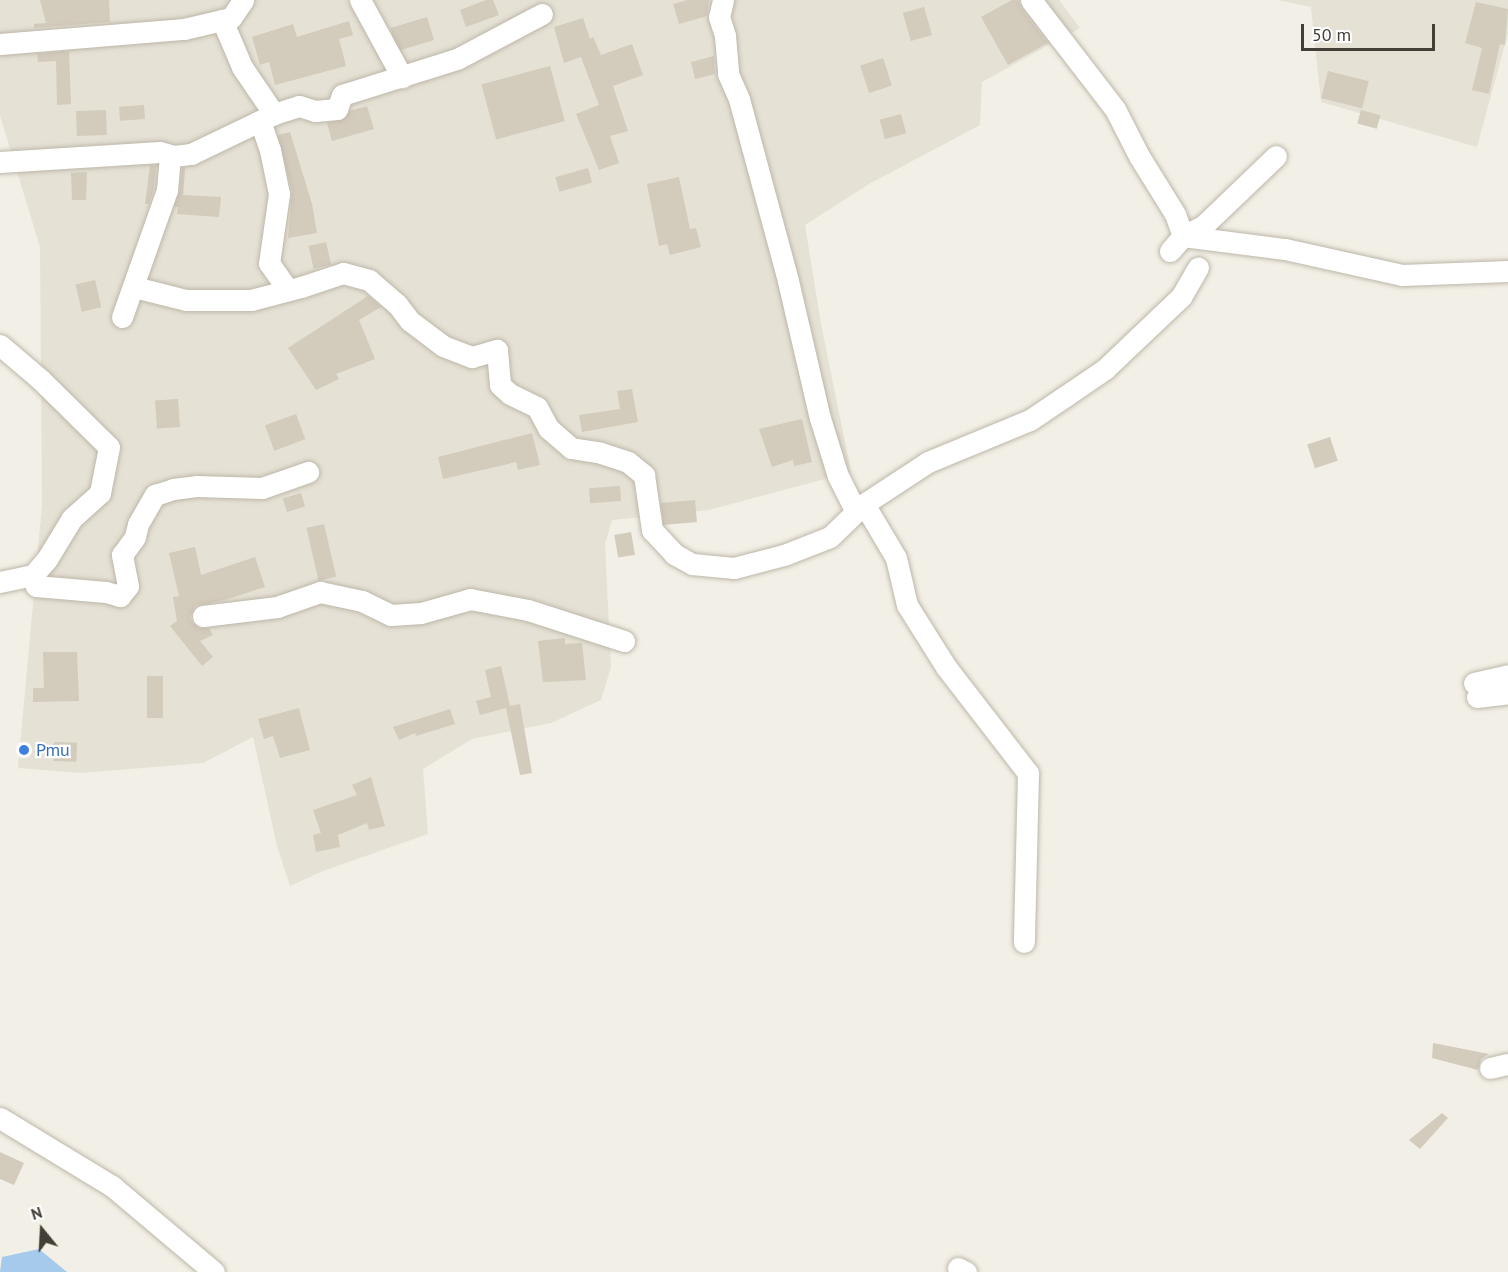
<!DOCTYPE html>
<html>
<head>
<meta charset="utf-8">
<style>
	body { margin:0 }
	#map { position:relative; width:1508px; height:1272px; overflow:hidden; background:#f2efe6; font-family:"PT Sans",sans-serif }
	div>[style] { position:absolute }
	.residential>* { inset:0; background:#e5e1d4 }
	.water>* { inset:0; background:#a6caeb }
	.building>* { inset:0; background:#d3cbbc; transform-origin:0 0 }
	.roads { filter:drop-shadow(0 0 2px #bdb7a9) drop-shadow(0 0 2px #bdb7a9) }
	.street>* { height:21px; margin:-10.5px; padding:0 10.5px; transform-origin:10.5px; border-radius:10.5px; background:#fff }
	.dots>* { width:16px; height:16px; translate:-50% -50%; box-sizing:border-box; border:3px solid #fff; border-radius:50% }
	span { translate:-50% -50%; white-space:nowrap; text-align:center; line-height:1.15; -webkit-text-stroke:4.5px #fff; paint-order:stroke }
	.shop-label { font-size:18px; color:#366cbe }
	.left { translate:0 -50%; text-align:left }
	.north { position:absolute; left:12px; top:1200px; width:60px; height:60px; -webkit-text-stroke:4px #fff; paint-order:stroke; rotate:342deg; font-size:16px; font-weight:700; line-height:24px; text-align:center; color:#443f36 }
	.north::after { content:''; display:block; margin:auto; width:21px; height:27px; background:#443f36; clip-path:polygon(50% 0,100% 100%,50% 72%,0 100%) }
	.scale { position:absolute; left:1301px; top:24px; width:134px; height:27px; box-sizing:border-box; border:3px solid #443f36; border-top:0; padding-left:8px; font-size:18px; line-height:21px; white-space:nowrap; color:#443f36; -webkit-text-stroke:4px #fff; paint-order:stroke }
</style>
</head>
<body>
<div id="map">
	<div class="residential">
		<i style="clip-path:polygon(0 0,1059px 0,1080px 28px,982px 82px,980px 125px,869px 184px,805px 225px,821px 324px,851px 472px,709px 510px,612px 520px,605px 544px,611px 667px,601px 700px,551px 723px,472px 739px,423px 769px,428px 834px,323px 871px,290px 886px,277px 846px,253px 737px,203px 763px,81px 773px,18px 768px,42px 505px,40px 247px,0 116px)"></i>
		<i style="clip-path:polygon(1277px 0,1508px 0,1508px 33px,1477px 147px,1321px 102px,1311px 7px)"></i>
	</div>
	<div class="water">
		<i style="clip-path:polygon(39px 1249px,67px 1272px,0 1272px,2px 1257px)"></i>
	</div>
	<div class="building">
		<i style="clip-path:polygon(40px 0,109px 0,110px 22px,34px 28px,34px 24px,46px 23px)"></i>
		<i style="clip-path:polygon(486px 0,493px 0,499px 15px,466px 27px,460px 10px)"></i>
		<i style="clip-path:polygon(688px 0,709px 0,707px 16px,679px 24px,673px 4px)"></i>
		<i style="clip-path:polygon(1012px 0,1018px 0,1021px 8px,1048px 43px,1008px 65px,981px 17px)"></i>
		<i style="clip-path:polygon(1476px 2px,1508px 9px,1505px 45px,1500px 44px,1489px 94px,1472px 90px,1482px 48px,1465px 43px)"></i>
		<i style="left:924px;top:7px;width:29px;height:22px;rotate:74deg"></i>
		<i style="left:427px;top:17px;width:24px;height:38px;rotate:73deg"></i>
		<i style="clip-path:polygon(583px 18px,590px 39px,593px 37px,601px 55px,632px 44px,643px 75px,613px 86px,628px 131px,610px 136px,619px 163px,599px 170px,576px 114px,599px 105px,581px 57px,564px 63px,554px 27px)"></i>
		<i style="clip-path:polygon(349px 21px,353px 35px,339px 39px,346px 66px,275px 85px,269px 62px,260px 65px,252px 37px,293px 24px,297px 37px)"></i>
		<i style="clip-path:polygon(69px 51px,71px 104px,57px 105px,56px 61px,38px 62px,37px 54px)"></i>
		<i style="clip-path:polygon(714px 56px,715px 74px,695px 79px,691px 62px)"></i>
		<i style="left:883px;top:58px;width:29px;height:24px;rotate:72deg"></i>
		<i style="left:550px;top:66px;width:57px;height:71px;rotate:75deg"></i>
		<i style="left:1328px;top:71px;width:42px;height:28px;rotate:14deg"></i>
		<i style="left:144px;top:105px;width:14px;height:25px;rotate:86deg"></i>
		<i style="clip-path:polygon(367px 106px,374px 129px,332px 141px,327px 123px,344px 119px,350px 111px)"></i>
		<i style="left:106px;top:110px;width:25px;height:30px;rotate:88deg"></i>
		<i style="left:1361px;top:110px;width:20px;height:14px;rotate:15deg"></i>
		<i style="left:901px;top:114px;width:20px;height:22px;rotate:75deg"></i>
		<i style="clip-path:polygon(290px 132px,312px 204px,317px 233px,288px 238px,292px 192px,278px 135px)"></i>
		<i style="clip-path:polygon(150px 165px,156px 166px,154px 187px,149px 204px,145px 204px)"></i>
		<i style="clip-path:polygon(182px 168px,185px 169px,183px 195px,221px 197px,219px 217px,177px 214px,178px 207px,174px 207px,180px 191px)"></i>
		<i style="left:588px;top:168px;width:15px;height:34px;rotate:74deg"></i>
		<i style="clip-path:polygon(87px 172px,86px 200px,72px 200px,71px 173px)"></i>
		<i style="clip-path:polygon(679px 177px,690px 229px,696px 228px,701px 247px,670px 255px,667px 244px,659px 246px,647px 184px)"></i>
		<i style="left:326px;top:242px;width:23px;height:18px;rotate:77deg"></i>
		<i style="left:95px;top:280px;width:28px;height:20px;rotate:77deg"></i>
		<i style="clip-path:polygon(368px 296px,381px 307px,359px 320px,375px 359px,336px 374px,339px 379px,316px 390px,288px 348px)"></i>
		<i style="clip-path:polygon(632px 389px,638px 422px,582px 432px,579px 415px,620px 409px,617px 391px)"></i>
		<i style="left:178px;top:399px;width:28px;height:23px;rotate:86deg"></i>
		<i style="left:296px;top:414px;width:27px;height:33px;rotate:70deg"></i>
		<i style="clip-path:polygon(802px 419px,812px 462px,794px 466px,793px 460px,772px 467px,759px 429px)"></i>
		<i style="clip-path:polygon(532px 433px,540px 465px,518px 470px,516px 462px,443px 479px,438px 457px)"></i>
		<i style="left:1330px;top:437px;width:25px;height:24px;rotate:72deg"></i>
		<i style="left:620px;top:486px;width:15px;height:31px;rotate:86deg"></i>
		<i style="left:301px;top:493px;width:14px;height:19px;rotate:73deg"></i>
		<i style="left:695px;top:500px;width:22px;height:34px;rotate:85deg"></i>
		<i style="left:324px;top:524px;width:54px;height:18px;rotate:77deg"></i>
		<i style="left:631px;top:532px;width:23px;height:17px;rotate:80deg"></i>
		<i style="clip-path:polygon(195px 547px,201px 575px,255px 557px,265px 587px,225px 600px,195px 606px,190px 617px,193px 623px,199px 628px,209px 628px,213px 635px,200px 641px,213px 657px,202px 666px,170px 626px,177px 621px,173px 597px,179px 596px,169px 553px)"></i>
		<i style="clip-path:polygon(565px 638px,565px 644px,582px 643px,586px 680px,543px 682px,538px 641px)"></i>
		<i style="clip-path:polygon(43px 652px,77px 652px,79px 701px,33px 702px,33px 688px,44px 688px)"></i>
		<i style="clip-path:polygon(501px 666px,510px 706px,520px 704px,532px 773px,520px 775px,506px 708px,480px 715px,476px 701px,491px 697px,485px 670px)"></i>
		<i style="left:147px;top:676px;width:16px;height:42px"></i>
		<i style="clip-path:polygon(299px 708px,310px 750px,280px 758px,273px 736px,264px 739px,258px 719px)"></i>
		<i style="clip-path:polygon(450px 709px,455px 724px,416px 736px,415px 733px,399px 740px,393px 727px)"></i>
		<i style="left:54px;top:742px;width:23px;height:19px;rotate:2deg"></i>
		<i style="clip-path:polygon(371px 777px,385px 826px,369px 830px,367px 823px,338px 835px,340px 847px,316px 852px,313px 835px,321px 833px,313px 810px,357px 795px,352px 785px)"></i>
		<i style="clip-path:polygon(1433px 1043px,1489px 1054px,1481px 1059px,1478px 1070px,1432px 1058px)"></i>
		<i style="clip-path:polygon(1442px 1113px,1448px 1118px,1420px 1149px,1409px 1140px)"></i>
		<i style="clip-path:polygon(0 1152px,24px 1163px,14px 1185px,0 1179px)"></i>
	</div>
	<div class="roads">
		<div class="street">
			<i style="left:360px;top:0;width:88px;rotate:61.4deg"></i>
			<i style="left:723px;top:0;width:17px;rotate:103deg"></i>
			<i style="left:719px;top:17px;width:20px;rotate:72deg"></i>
			<i style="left:725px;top:36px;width:38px;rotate:85deg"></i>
			<i style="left:728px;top:74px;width:27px;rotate:66deg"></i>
			<i style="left:739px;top:99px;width:188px;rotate:74.9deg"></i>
			<i style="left:788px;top:281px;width:141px;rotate:76.9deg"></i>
			<i style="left:820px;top:418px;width:61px;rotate:72.8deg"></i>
			<i style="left:838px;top:476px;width:40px;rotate:63.4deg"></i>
			<i style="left:1031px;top:0;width:138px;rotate:52.4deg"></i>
			<i style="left:1115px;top:109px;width:53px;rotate:62.9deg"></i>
			<i style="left:1139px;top:156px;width:68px;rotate:58.2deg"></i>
			<i style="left:1175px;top:214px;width:23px;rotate:70deg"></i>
			<i style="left:1183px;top:236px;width:20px;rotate:131deg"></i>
			<i style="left:222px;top:20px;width:51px;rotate:66.9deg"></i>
			<i style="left:242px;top:67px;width:57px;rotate:55.8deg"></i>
			<i style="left:0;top:44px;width:185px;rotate:-4.7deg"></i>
			<i style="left:184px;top:29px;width:48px;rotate:-13.2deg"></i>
			<i style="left:231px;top:18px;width:22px;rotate:-56deg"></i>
			<i style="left:260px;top:121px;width:31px;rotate:71deg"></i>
			<i style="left:270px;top:150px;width:45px;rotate:78.4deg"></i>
			<i style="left:279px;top:194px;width:70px;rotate:98.2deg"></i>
			<i style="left:269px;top:263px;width:33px;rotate:55deg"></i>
			<i style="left:0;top:162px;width:160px;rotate:-3.6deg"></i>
			<i style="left:160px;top:152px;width:15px;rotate:16deg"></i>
			<i style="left:174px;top:156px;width:17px;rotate:-7deg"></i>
			<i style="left:191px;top:154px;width:92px;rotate:-25.7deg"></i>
			<i style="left:274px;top:114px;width:26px;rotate:-18deg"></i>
			<i style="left:299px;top:106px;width:17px;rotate:17deg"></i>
			<i style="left:315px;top:111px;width:22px;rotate:-5deg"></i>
			<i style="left:337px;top:109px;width:15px;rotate:-70deg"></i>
			<i style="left:342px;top:95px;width:121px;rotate:-17.4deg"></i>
			<i style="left:457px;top:59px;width:96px;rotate:-27.9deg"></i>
			<i style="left:1183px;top:236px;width:103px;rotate:7.3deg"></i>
			<i style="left:1285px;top:249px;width:120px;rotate:12.5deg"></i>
			<i style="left:1402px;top:275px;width:106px;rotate:-2.2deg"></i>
			<i style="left:1183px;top:236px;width:22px;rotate:-27deg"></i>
			<i style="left:1203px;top:226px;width:101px;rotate:-43.8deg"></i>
			<i style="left:134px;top:287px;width:54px;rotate:14deg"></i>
			<i style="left:186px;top:300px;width:65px"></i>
			<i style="left:251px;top:300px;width:52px;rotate:-14.6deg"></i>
			<i style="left:301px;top:287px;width:44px;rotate:-18.4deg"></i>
			<i style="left:343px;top:273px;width:27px;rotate:15deg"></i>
			<i style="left:369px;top:280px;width:37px;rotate:41deg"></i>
			<i style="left:397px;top:304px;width:21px;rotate:53deg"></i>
			<i style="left:410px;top:321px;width:41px;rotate:37.1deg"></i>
			<i style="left:443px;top:346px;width:31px;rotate:21deg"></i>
			<i style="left:472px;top:357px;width:26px;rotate:-16deg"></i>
			<i style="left:497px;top:350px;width:35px;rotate:85deg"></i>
			<i style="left:500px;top:385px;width:13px;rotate:42deg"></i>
			<i style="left:510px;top:394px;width:30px;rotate:26deg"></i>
			<i style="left:537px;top:407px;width:24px;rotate:62deg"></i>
			<i style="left:548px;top:428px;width:30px;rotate:41deg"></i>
			<i style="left:571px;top:448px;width:30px;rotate:9deg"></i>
			<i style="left:601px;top:453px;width:28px;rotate:18deg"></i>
			<i style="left:628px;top:462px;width:21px;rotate:39deg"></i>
			<i style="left:644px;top:475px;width:56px;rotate:81.7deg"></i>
			<i style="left:652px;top:530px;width:33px;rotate:47deg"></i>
			<i style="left:674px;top:554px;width:21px;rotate:29deg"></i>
			<i style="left:692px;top:564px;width:42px;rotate:5.4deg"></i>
			<i style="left:734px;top:568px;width:52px;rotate:-14.6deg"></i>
			<i style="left:784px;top:555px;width:49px;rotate:-21.4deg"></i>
			<i style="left:830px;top:537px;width:47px;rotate:-44.1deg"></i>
			<i style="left:864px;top:504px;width:77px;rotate:-33.3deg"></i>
			<i style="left:928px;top:462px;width:110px;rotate:-22.4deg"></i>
			<i style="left:1030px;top:420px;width:41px;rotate:-34.1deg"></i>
			<i style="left:1064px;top:397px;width:50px;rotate:-34.3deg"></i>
			<i style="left:1105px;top:369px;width:105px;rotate:-43.5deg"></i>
			<i style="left:1181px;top:297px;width:34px;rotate:-60deg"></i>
			<i style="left:122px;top:317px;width:135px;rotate:-70.5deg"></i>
			<i style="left:167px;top:190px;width:35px;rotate:-85deg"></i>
			<i style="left:0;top:345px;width:54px;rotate:40.5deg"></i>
			<i style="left:41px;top:380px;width:95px;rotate:44.6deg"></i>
			<i style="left:109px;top:447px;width:47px;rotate:101.1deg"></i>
			<i style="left:100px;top:493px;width:38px;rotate:138deg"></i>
			<i style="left:72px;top:518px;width:48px;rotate:121.4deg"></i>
			<i style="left:47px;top:559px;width:21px;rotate:131deg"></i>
			<i style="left:33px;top:575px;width:34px;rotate:168deg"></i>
			<i style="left:864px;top:504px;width:63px;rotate:59.3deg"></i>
			<i style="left:896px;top:558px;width:48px;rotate:76.8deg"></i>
			<i style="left:907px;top:605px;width:73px;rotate:57.8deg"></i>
			<i style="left:946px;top:667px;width:134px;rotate:52.3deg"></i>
			<i style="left:1028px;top:773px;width:169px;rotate:91.4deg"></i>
			<i style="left:33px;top:575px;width:11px;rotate:75deg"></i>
			<i style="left:36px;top:586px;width:70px;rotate:4.9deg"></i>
			<i style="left:106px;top:592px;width:15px;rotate:16deg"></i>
			<i style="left:120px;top:596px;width:13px;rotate:-51deg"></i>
			<i style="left:128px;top:586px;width:32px;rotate:-101deg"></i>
			<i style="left:122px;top:555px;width:22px;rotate:-54deg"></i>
			<i style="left:135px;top:537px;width:13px;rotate:-77deg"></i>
			<i style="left:138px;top:524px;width:34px;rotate:-60deg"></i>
			<i style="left:155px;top:495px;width:19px;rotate:-18deg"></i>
			<i style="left:173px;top:489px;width:23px;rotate:-7deg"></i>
			<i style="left:196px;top:486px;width:66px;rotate:1.7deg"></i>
			<i style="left:262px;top:488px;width:49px;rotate:-19.2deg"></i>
			<i style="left:203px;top:616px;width:75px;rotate:-6.9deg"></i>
			<i style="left:277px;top:607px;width:46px;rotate:-19.2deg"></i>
			<i style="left:320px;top:592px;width:43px;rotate:12.1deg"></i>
			<i style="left:362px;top:601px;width:32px;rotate:26deg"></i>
			<i style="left:391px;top:615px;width:30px;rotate:-4deg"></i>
			<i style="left:421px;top:613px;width:51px;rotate:-15.9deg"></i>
			<i style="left:470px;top:599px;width:59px;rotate:10.7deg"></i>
			<i style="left:528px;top:610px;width:101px;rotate:17.9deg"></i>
			<i style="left:1474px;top:683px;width:35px;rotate:-13deg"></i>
			<i style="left:1477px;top:697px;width:31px;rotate:-7deg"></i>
			<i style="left:1490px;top:1068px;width:18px;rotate:-13deg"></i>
			<i style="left:0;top:1118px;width:131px;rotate:31.3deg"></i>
			<i style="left:112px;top:1186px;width:133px;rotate:40.1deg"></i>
			<i style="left:958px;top:1268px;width:9px;rotate:27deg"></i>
		</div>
	</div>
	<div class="dots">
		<i style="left:24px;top:750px;background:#3f7fe0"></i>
	</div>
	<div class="shop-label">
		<span class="left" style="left:36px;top:750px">Pmu</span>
	</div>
	<div class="north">N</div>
	<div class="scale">50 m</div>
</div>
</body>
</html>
